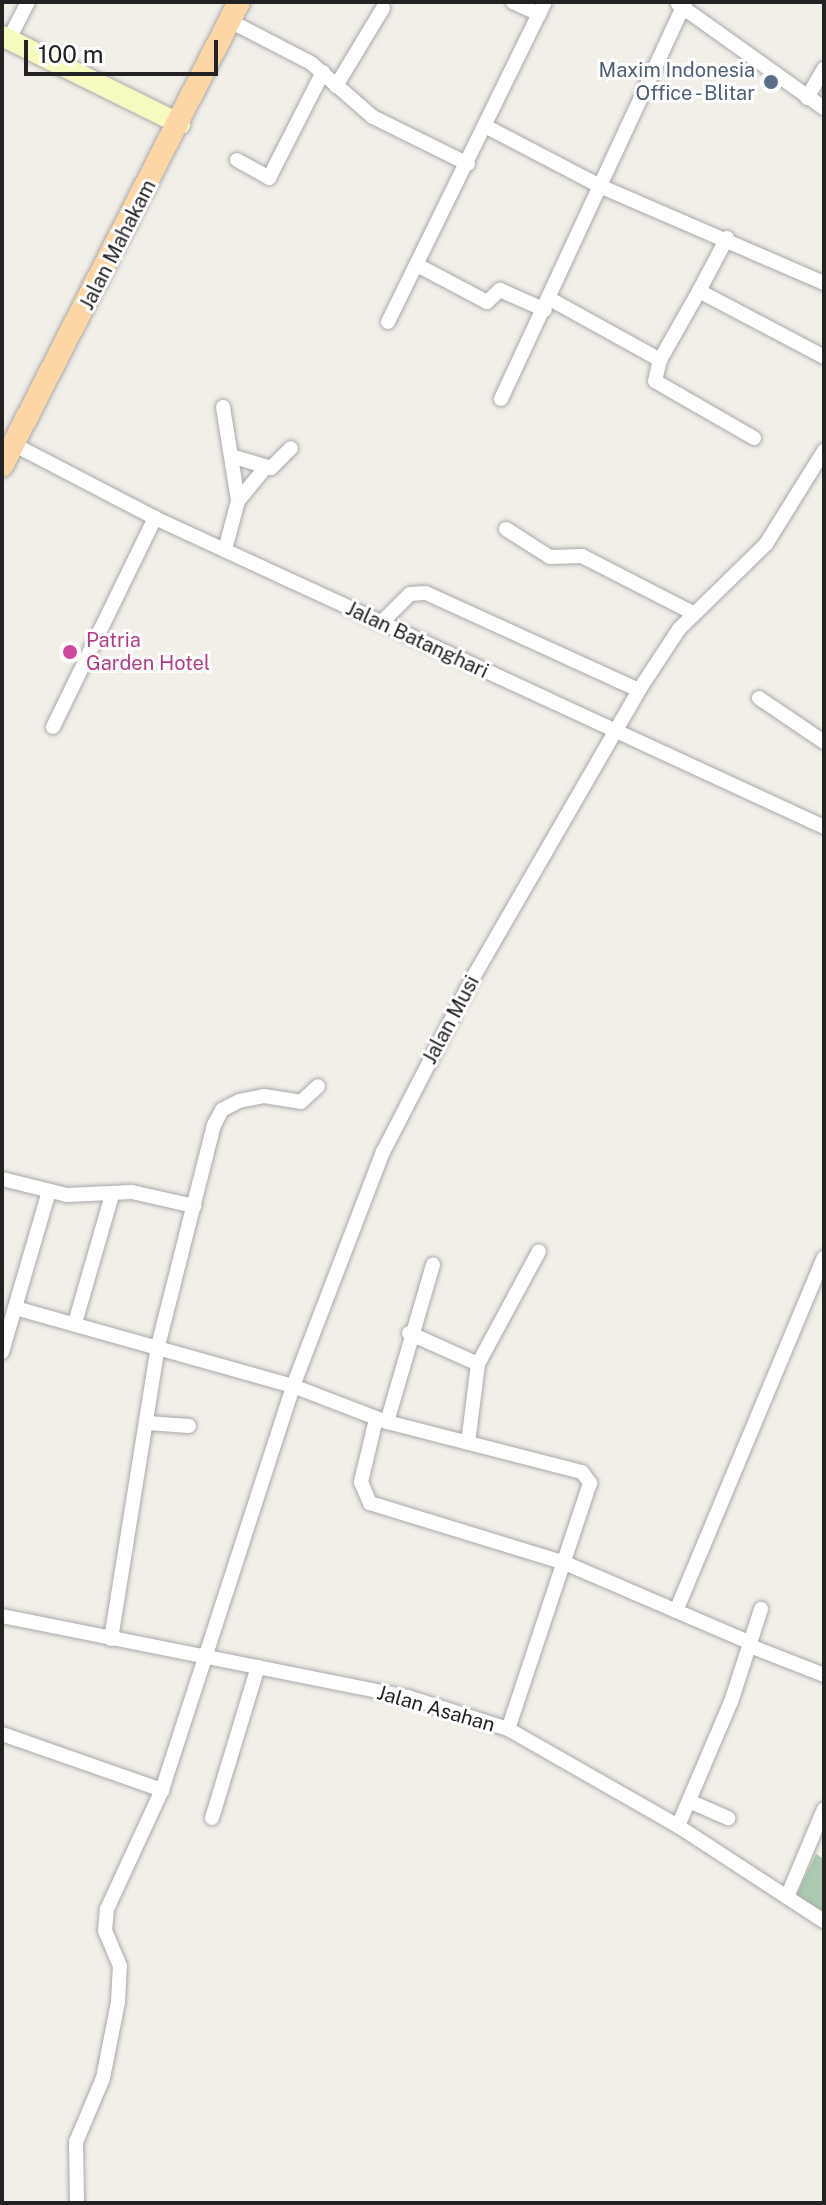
<!DOCTYPE html>
<html>
<head>
<meta charset="utf-8">
<style>
	body { margin:0 }
	#map { position:relative; width:826px; height:2205px; overflow:hidden; background:#f2efe9; font-family:"Public Sans",sans-serif }
	div>[style] { position:absolute }
	.cemetery>* { inset:0; background:#aacbaf }
	.roads { filter:drop-shadow(0 0 2px #a9a9a9) drop-shadow(0 0 2px #a9a9a9) }
	.street>* { height:14px; margin:-7px; padding:0 7px; transform-origin:7px; border-radius:7px; background:#fff }
	.secondary>* { height:20px; margin:-10px; padding:0 10px; transform-origin:10px; border-radius:10px; background:#f7fabf }
	.primary>* { height:22px; margin:-11px; padding:0 11px; transform-origin:11px; border-radius:11px; background:#fcd6a4 }
	.dots>* { width:22px; height:22px; translate:-50% -50%; box-sizing:border-box; border:4px solid #fff; border-radius:50% }
	span { translate:-50% -50%; white-space:nowrap; text-align:center; line-height:1.15; -webkit-text-stroke:6px #fff; paint-order:stroke }
	.service-label { font-size:20px; color:#4e5e75 }
	.right { translate:-100% -50%; text-align:right }
	.street-label { font-size:20px; color:#222 }
	.hotel-label { font-size:20px; color:#b23c85 }
	.left { translate:0 -50%; text-align:left }
	.frame { position:absolute; inset:0; border:4px solid #222; pointer-events:none }
	.scale { position:absolute; left:24px; top:40px; width:194px; height:36px; box-sizing:border-box; border:4px solid #222; border-top:0; padding-left:10px; font-size:24px; line-height:28px; white-space:nowrap; color:#222; -webkit-text-stroke:6px #fff; paint-order:stroke }
</style>
</head>
<body>
<div id="map">
	<div class="cemetery">
		<i style="clip-path:polygon(816px 1854px,824px 1859px,824px 1912px,796px 1895px)"></i>
	</div>
	<div class="roads">
		<div class="street">
			<i style="left:513px;top:2px;width:29px;rotate:25deg"></i>
			<i style="left:678px;top:4px;width:179px;rotate:35.5deg"></i>
			<i style="left:230px;top:21px;width:91px;rotate:27.4deg"></i>
			<i style="left:311px;top:63px;width:82px;rotate:41.1deg"></i>
			<i style="left:373px;top:117px;width:106px;rotate:26.3deg"></i>
			<i style="left:9px;top:39px;width:42px;rotate:-62.8deg"></i>
			<i style="left:336px;top:86px;width:91px;rotate:-58.9deg"></i>
			<i style="left:807px;top:98px;width:34px;rotate:-60deg"></i>
			<i style="left:487px;top:127px;width:130px;rotate:27.6deg"></i>
			<i style="left:602px;top:187px;width:242px;rotate:23.4deg"></i>
			<i style="left:237px;top:160px;width:37px;rotate:29deg"></i>
			<i style="left:269px;top:178px;width:119px;rotate:-63deg"></i>
			<i style="left:419px;top:266px;width:77px;rotate:27.9deg"></i>
			<i style="left:487px;top:302px;width:18px;rotate:-43deg"></i>
			<i style="left:500px;top:290px;width:49px;rotate:24deg"></i>
			<i style="left:699px;top:291px;width:60px;rotate:-62.2deg"></i>
			<i style="left:550px;top:299px;width:126px;rotate:29deg"></i>
			<i style="left:388px;top:322px;width:356px;rotate:-63.9deg"></i>
			<i style="left:501px;top:399px;width:438px;rotate:-65.1deg"></i>
			<i style="left:223px;top:407px;width:95px;rotate:80.9deg"></i>
			<i style="left:238px;top:501px;width:51px;rotate:104.9deg"></i>
			<i style="left:754px;top:438px;width:114px;rotate:-150.1deg"></i>
			<i style="left:655px;top:381px;width:22px;rotate:-77deg"></i>
			<i style="left:660px;top:360px;width:79px;rotate:-60.5deg"></i>
			<i style="left:699px;top:291px;width:141px;rotate:27.8deg"></i>
			<i style="left:15px;top:445px;width:158px;rotate:27.5deg"></i>
			<i style="left:155px;top:518px;width:737px;rotate:24.79deg"></i>
			<i style="left:231px;top:456px;width:42px;rotate:16.7deg"></i>
			<i style="left:271px;top:468px;width:28px;rotate:-45deg"></i>
			<i style="left:238px;top:501px;width:43px;rotate:-50.7deg"></i>
			<i style="left:506px;top:529px;width:52px;rotate:32.5deg"></i>
			<i style="left:550px;top:557px;width:32px;rotate:-2deg"></i>
			<i style="left:582px;top:556px;width:125px;rotate:27.2deg"></i>
			<i style="left:381px;top:623px;width:41px;rotate:-45deg"></i>
			<i style="left:410px;top:594px;width:16px;rotate:-4deg"></i>
			<i style="left:426px;top:593px;width:234px;rotate:24.5deg"></i>
			<i style="left:759px;top:698px;width:78px;rotate:34.1deg"></i>
			<i style="left:53px;top:727px;width:233px;rotate:-64deg"></i>
			<i style="left:2px;top:1179px;width:67px;rotate:13.8deg"></i>
			<i style="left:67px;top:1195px;width:65px;rotate:-2.6deg"></i>
			<i style="left:132px;top:1192px;width:64px;rotate:12.7deg"></i>
			<i style="left:15px;top:1308px;width:289px;rotate:15.7deg"></i>
			<i style="left:293px;top:1386px;width:101px;rotate:21deg"></i>
			<i style="left:387px;top:1422px;width:201px;rotate:14.4deg"></i>
			<i style="left:582px;top:1472px;width:14px;rotate:54deg"></i>
			<i style="left:590px;top:1483px;width:259px;rotate:108.4deg"></i>
			<i style="left:75px;top:1323px;width:133px;rotate:-73.9deg"></i>
			<i style="left:409px;top:1333px;width:76px;rotate:24.2deg"></i>
			<i style="left:2px;top:1352px;width:168px;rotate:-73.7deg"></i>
			<i style="left:376px;top:1419px;width:65px;rotate:103.4deg"></i>
			<i style="left:361px;top:1482px;width:23px;rotate:67deg"></i>
			<i style="left:370px;top:1503px;width:204px;rotate:17.1deg"></i>
			<i style="left:565px;top:1563px;width:202px;rotate:23.3deg"></i>
			<i style="left:387px;top:1422px;width:164px;rotate:-73.7deg"></i>
			<i style="left:148px;top:1423px;width:41px;rotate:4.2deg"></i>
			<i style="left:468px;top:1443px;width:80px;rotate:-82.8deg"></i>
			<i style="left:478px;top:1364px;width:128px;rotate:-61.6deg"></i>
			<i style="left:676px;top:1611px;width:383px;rotate:-67.3deg"></i>
			<i style="left:2px;top:1616px;width:414px;rotate:11.3deg"></i>
			<i style="left:408px;top:1697px;width:105px;rotate:17.7deg"></i>
			<i style="left:508px;top:1729px;width:196px;rotate:29.7deg"></i>
			<i style="left:678px;top:1826px;width:174px;rotate:33.1deg"></i>
			<i style="left:111px;top:1639px;width:297px;rotate:-80.9deg"></i>
			<i style="left:158px;top:1346px;width:228px;rotate:-75.8deg"></i>
			<i style="left:214px;top:1125px;width:17px;rotate:-62deg"></i>
			<i style="left:222px;top:1110px;width:19px;rotate:-28deg"></i>
			<i style="left:239px;top:1101px;width:25px;rotate:-11deg"></i>
			<i style="left:264px;top:1096px;width:37px;rotate:9deg"></i>
			<i style="left:301px;top:1102px;width:23px;rotate:-43deg"></i>
			<i style="left:750px;top:1646px;width:79px;rotate:21.4deg"></i>
			<i style="left:2px;top:1734px;width:170px;rotate:19.3deg"></i>
			<i style="left:689px;top:1801px;width:43px;rotate:23.6deg"></i>
			<i style="left:212px;top:1818px;width:158px;rotate:-73.1deg"></i>
			<i style="left:678px;top:1826px;width:135px;rotate:-66.9deg"></i>
			<i style="left:731px;top:1702px;width:98px;rotate:-72.1deg"></i>
			<i style="left:787px;top:1897px;width:95px;rotate:-67.2deg"></i>
			<i style="left:77px;top:2203px;width:61px;rotate:-90.9deg"></i>
			<i style="left:76px;top:2142px;width:69px;rotate:-67.1deg"></i>
			<i style="left:103px;top:2078px;width:77px;rotate:-78.8deg"></i>
			<i style="left:118px;top:2002px;width:36px;rotate:-87deg"></i>
			<i style="left:120px;top:1966px;width:38px;rotate:-113deg"></i>
			<i style="left:105px;top:1931px;width:22px;rotate:-85deg"></i>
			<i style="left:107px;top:1909px;width:131px;rotate:-65.2deg"></i>
			<i style="left:162px;top:1790px;width:425px;rotate:-72deg"></i>
			<i style="left:293px;top:1386px;width:251px;rotate:-69deg"></i>
			<i style="left:383px;top:1152px;width:198px;rotate:-62.7deg"></i>
			<i style="left:474px;top:976px;width:330px;rotate:-60deg"></i>
			<i style="left:639px;top:690px;width:73px;rotate:-56.7deg"></i>
			<i style="left:679px;top:629px;width:122px;rotate:-44.3deg"></i>
			<i style="left:766px;top:544px;width:110px;rotate:-58.1deg"></i>
		</div>
		<div class="secondary">
			<i style="left:2px;top:36px;width:199px;rotate:26.3deg"></i>
		</div>
		<div class="primary">
			<i style="left:2px;top:466px;width:521px;rotate:-62.94deg"></i>
		</div>
	</div>
	<div class="dots">
		<i style="left:771px;top:82px;background:#5c6f8a"></i>
		<i style="left:70px;top:652px;background:#d1479c"></i>
	</div>
	<div class="service-label">
		<span class="right" style="left:755px;top:82px">Maxim Indonesia<br>Office - Blitar</span>
	</div>
	<div class="street-label">
		<span style="left:118px;top:245px;rotate:-63deg">Jalan Mahakam</span>
		<span style="left:417px;top:640px;rotate:25deg">Jalan Batanghari</span>
		<span style="left:451px;top:1020px;rotate:-62deg">Jalan Musi</span>
		<span style="left:436px;top:1709px;rotate:16deg">Jalan Asahan</span>
	</div>
	<div class="hotel-label">
		<span class="left" style="left:86px;top:652px">Patria<br>Garden Hotel</span>
	</div>
	<div class="frame"></div>
	<div class="scale">100 m</div>
</div>
</body>
</html>
